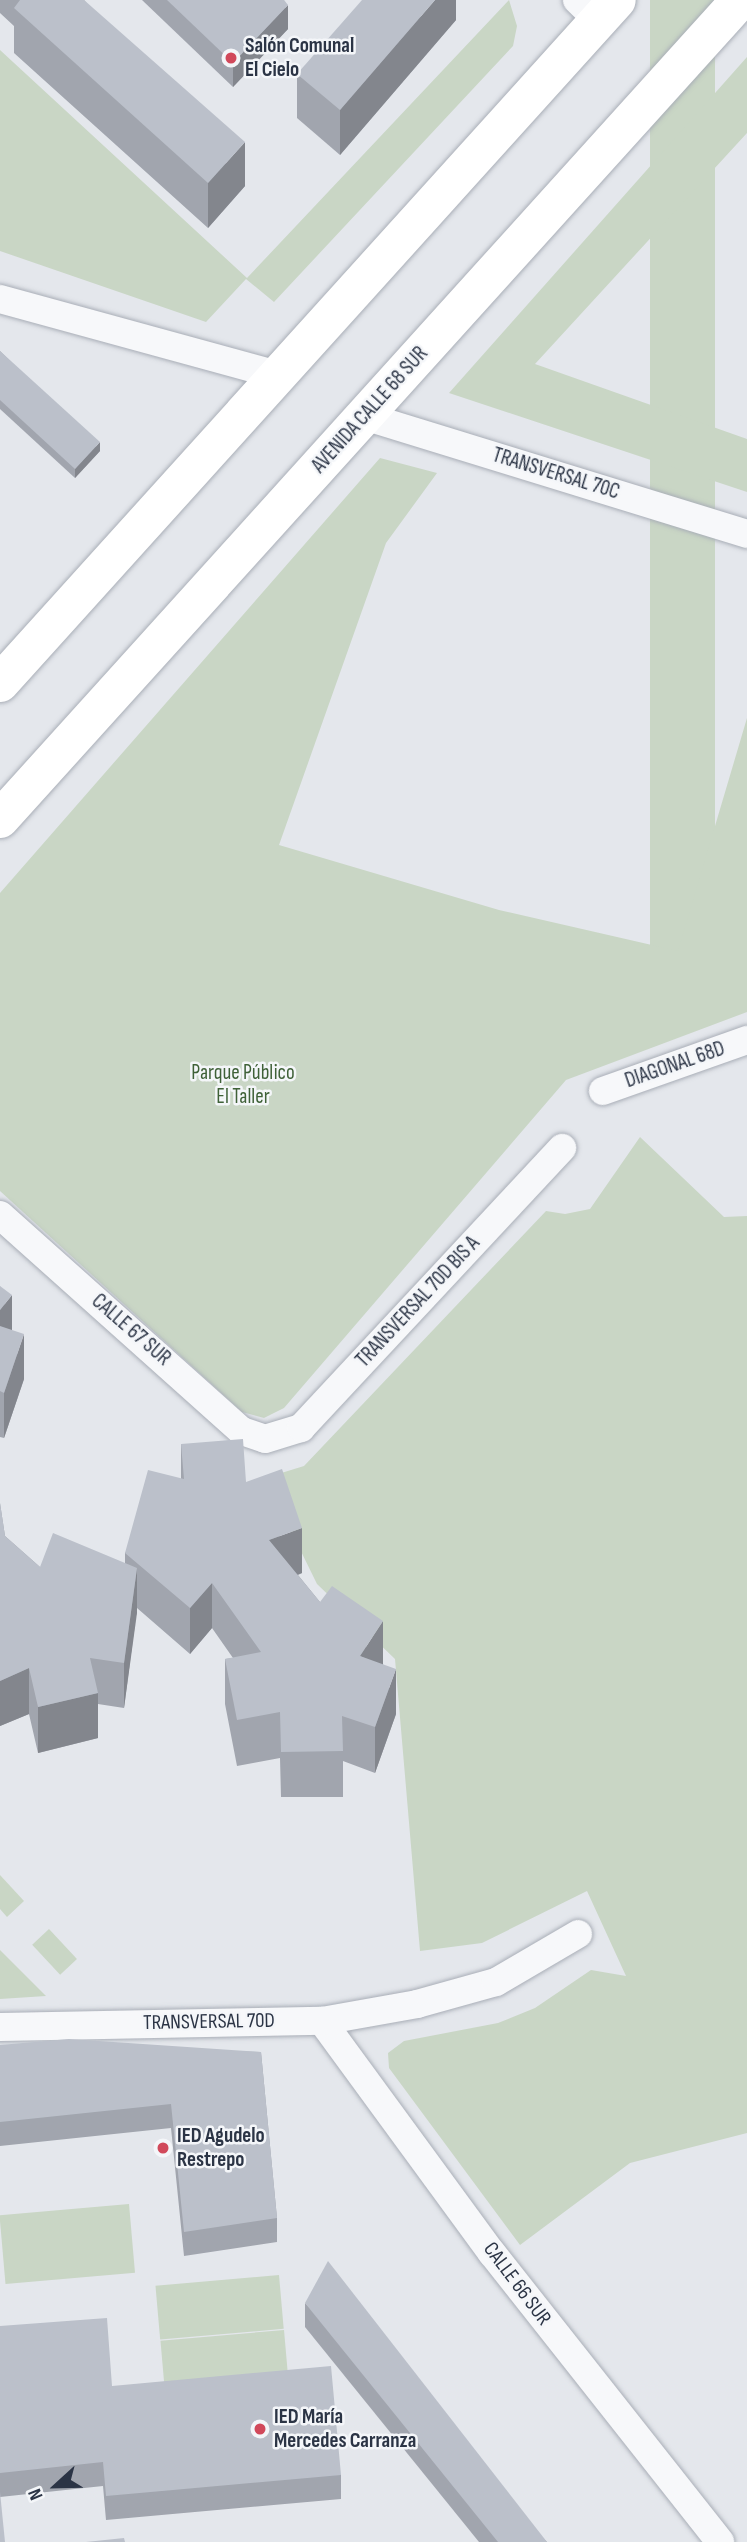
<!DOCTYPE html>
<html>
<head>
<meta charset="utf-8">
<style>
	body { margin:0 }
	#map { position:relative; width:747px; height:2542px; overflow:hidden; background:#e4e7ec; font-family:"Sofia Sans Condensed",sans-serif }
	div>[style] { position:absolute }
	.green>* { inset:0; background:#c9d6c5; transform-origin:0 0 }
	.roads { filter:drop-shadow(0 0 2px #a9aeb7) drop-shadow(0 0 2px #a9aeb7) }
	.minor>* { height:28px; margin:-14px; padding:0 14px; transform-origin:14px; border-radius:14px; background:#f7f8fa }
	.primary>* { height:38px; margin:-19px; padding:0 19px; transform-origin:19px; border-radius:19px; background:#fff }
	.wall>* { inset:0; background:#a1a5ae }
	.shaded-wall>* { inset:0; background:#83868d }
	.building>* { inset:0; background:#bbc0ca }
	.dots>* { width:19px; height:19px; translate:-50% -50%; box-sizing:border-box; border:4px solid #f4f6f9; border-radius:50% }
	span { translate:-50% -50%; white-space:nowrap; text-align:center; line-height:1.15; -webkit-text-stroke:5px #f4f6f9; paint-order:stroke }
	.poi-label { font-size:21px; color:#2b3445; font-weight:700 }
	.left { translate:0 -50%; text-align:left }
	.street-label { font-size:21px; color:#2b3445 }
	.park-label { font-size:21px; color:#3f6138 }
	.north { position:absolute; left:21px; top:2451px; width:70px; height:70px; -webkit-text-stroke:5px #f4f6f9; paint-order:stroke; rotate:248deg; font-size:19px; font-weight:700; line-height:28px; text-align:center; color:#2b3445 }
	.north::after { content:''; display:block; margin:auto; width:24px; height:32px; background:#2b3445; clip-path:polygon(50% 0,100% 100%,50% 72%,0 100%) }
</style>
</head>
<body>
<div id="map">
	<div class="green">
		<i style="clip-path:polygon(509px 0,517px 26px,513px 46px,274px 302px,246px 279px,206px 322px,0 251px,0 50px,247px 278px)"></i>
		<i style="left:650px;top:0;width:65px;height:967px"></i>
		<i style="clip-path:polygon(747px 57px,747px 133px,535px 364px,747px 439px,747px 492px,449px 393px)"></i>
		<i style="clip-path:polygon(380px 458px,437px 473px,386px 543px,279px 845px,499px 910px,678px 951px,747px 718px,747px 1012px,566px 1080px,284px 1408px,264px 1418px,242px 1412px,0 1191px,0 893px)"></i>
		<i style="clip-path:polygon(640px 1137px,724px 1217px,747px 1216px,747px 2133px,630px 2163px,520px 2245px,389px 2068px,388px 2053px,404px 2041px,498px 2023px,535px 2008px,591px 1970px,626px 1976px,587px 1891px,482px 1943px,420px 1951px,395px 1659px,317px 1584px,265px 1478px,304px 1466px,546px 1211px,565px 1214px,590px 1209px)"></i>
		<i style="clip-path:polygon(0 1875px,24px 1901px,7px 1917px,0 1909px)"></i>
		<i style="left:49px;top:1929px;width:41px;height:23px;rotate:47deg"></i>
		<i style="clip-path:polygon(0 1950px,46px 1996px,0 1999px)"></i>
		<i style="left:129px;top:2204px;width:69px;height:130px;rotate:85deg"></i>
		<i style="left:279px;top:2275px;width:54px;height:124px;rotate:85deg"></i>
		<i style="left:284px;top:2330px;width:54px;height:124px;rotate:85deg"></i>
	</div>
	<div class="roads">
		<div class="minor">
			<i style="left:577px;top:0;width:29px;rotate:44deg"></i>
			<i style="left:0;top:299px;width:288px;rotate:15.3deg"></i>
			<i style="left:364px;top:416px;width:401px;rotate:17.1deg"></i>
			<i style="left:603px;top:1091px;width:153px;rotate:-19.5deg"></i>
			<i style="left:0;top:1215px;width:324px;rotate:41.8deg"></i>
			<i style="left:242px;top:1431px;width:24px;rotate:19deg"></i>
			<i style="left:265px;top:1439px;width:38px;rotate:-17deg"></i>
			<i style="left:301px;top:1428px;width:383px;rotate:-47deg"></i>
			<i style="left:322px;top:2021px;width:288px;rotate:53.8deg"></i>
			<i style="left:492px;top:2253px;width:368px;rotate:51.7deg"></i>
			<i style="left:0;top:2027px;width:322px;rotate:-1.1deg"></i>
			<i style="left:322px;top:2021px;width:97px;rotate:-10.1deg"></i>
			<i style="left:417px;top:2004px;width:82px;rotate:-15.6deg"></i>
			<i style="left:496px;top:1982px;width:95px;rotate:-30.3deg"></i>
		</div>
		<div class="primary">
			<i style="left:0;top:683px;width:920px;rotate:-47.91deg"></i>
			<i style="left:0;top:819px;width:1104px;rotate:-47.9deg"></i>
		</div>
	</div>
	<div class="wall">
		<i style="clip-path:polygon(0 0,84px 0,245px 186px,208px 228px,14px 53px,14px 26px,0 13px)"></i>
		<i style="clip-path:polygon(142px 0,284px 0,288px 29px,233px 87px)"></i>
		<i style="clip-path:polygon(456px 0,456px 20px,340px 155px,297px 118px,297px 74px)"></i>
		<i style="clip-path:polygon(0 351px,100px 451px,75px 478px,0 409px)"></i>
		<i style="clip-path:polygon(0 1286px,24px 1379px,4px 1438px,0 1437px)"></i>
		<i style="clip-path:polygon(181px 1444px,246px 1482px,302px 1573px,298px 1575px,320px 1602px,383px 1664px,396px 1714px,375px 1773px,343px 1761px,343px 1797px,281px 1797px,280px 1758px,237px 1766px,225px 1704px,225px 1659px,233px 1658px,212px 1628px,190px 1654px,137px 1608px,124px 1708px,98px 1704px,98px 1738px,38px 1753px,29px 1714px,0 1726px,0 1503px,5px 1536px,40px 1567px,125px 1563px,125px 1553px,181px 1479px)"></i>
		<i style="clip-path:polygon(0 2045px,261px 2052px,277px 2218px,277px 2242px,184px 2256px,171px 2128px,0 2146px)"></i>
		<i style="clip-path:polygon(305px 2303px,547px 2542px,479px 2542px,305px 2327px)"></i>
		<i style="clip-path:polygon(0 2326px,112px 2386px,341px 2475px,341px 2499px,106px 2520px,103px 2486px,0 2497px,0 2542px)"></i>
	</div>
	<div class="shaded-wall">
		<i style="clip-path:polygon(435px 0,456px 0,456px 20px,340px 155px,340px 110px)"></i>
		<i style="clip-path:polygon(288px 5px,288px 29px,233px 87px,233px 63px)"></i>
		<i style="clip-path:polygon(245px 142px,245px 186px,208px 228px,208px 183px)"></i>
		<i style="clip-path:polygon(100px 442px,100px 451px,75px 478px,75px 469px)"></i>
		<i style="clip-path:polygon(12px 1295px,12px 1341px,0 1355px,0 1310px)"></i>
		<i style="clip-path:polygon(24px 1334px,24px 1379px,4px 1438px,4px 1393px)"></i>
		<i style="clip-path:polygon(302px 1528px,302px 1573px,269px 1585px,269px 1540px)"></i>
		<i style="clip-path:polygon(137px 1568px,137px 1613px,124px 1708px,124px 1663px)"></i>
		<i style="clip-path:polygon(212px 1583px,212px 1628px,190px 1654px,190px 1608px)"></i>
		<i style="clip-path:polygon(383px 1621px,383px 1666px,360px 1656px)"></i>
		<i style="clip-path:polygon(29px 1668px,29px 1714px,0 1726px,0 1681px)"></i>
		<i style="clip-path:polygon(396px 1669px,396px 1714px,375px 1773px,375px 1727px)"></i>
		<i style="clip-path:polygon(98px 1693px,98px 1738px,38px 1753px,38px 1707px)"></i>
	</div>
	<div class="building">
		<i style="clip-path:polygon(20px 0,84px 0,245px 142px,208px 183px,14px 8px)"></i>
		<i style="clip-path:polygon(167px 0,284px 0,288px 5px,233px 63px)"></i>
		<i style="clip-path:polygon(362px 0,435px 0,340px 110px,297px 74px)"></i>
		<i style="clip-path:polygon(0 351px,100px 442px,75px 469px,0 400px)"></i>
		<i style="clip-path:polygon(0 1286px,12px 1295px,0 1310px)"></i>
		<i style="clip-path:polygon(0 1326px,24px 1334px,4px 1393px,0 1391px)"></i>
		<i style="clip-path:polygon(243px 1439px,246px 1482px,282px 1469px,302px 1528px,269px 1540px,320px 1602px,332px 1586px,383px 1621px,360px 1656px,396px 1669px,375px 1727px,342px 1716px,343px 1751px,281px 1752px,280px 1712px,237px 1720px,225px 1659px,261px 1652px,212px 1583px,190px 1608px,125px 1553px,148px 1470px,184px 1479px,181px 1444px)"></i>
		<i style="clip-path:polygon(0 1503px,5px 1536px,40px 1567px,53px 1533px,137px 1568px,124px 1663px,90px 1658px,98px 1693px,38px 1707px,29px 1668px,0 1681px)"></i>
		<i style="clip-path:polygon(69px 2039px,261px 2052px,277px 2218px,184px 2232px,171px 2104px,0 2122px,0 2045px)"></i>
		<i style="clip-path:polygon(328px 2261px,547px 2542px,498px 2542px,305px 2303px)"></i>
		<i style="clip-path:polygon(107px 2318px,112px 2386px,331px 2366px,341px 2475px,106px 2496px,103px 2462px,0 2473px,0 2326px)"></i>
		<i style="clip-path:polygon(0 2492px,5px 2542px,0 2542px)"></i>
		<i style="clip-path:polygon(124px 2538px,125px 2542px,86px 2542px)"></i>
	</div>
	<div class="dots">
		<i style="left:231px;top:58px;background:#d1495b"></i>
		<i style="left:163px;top:2148px;background:#d1495b"></i>
		<i style="left:260px;top:2429px;background:#d1495b"></i>
	</div>
	<div class="poi-label">
		<span class="left" style="left:245px;top:58px">Salón Comunal<br>El Cielo</span>
		<span class="left" style="left:177px;top:2148px">IED Agudelo<br>Restrepo</span>
		<span class="left" style="left:274px;top:2429px">IED María<br>Mercedes Carranza</span>
	</div>
	<div class="street-label">
		<span style="left:370px;top:410px;rotate:-48deg">AVENIDA CALLE 68 SUR</span>
		<span style="left:556px;top:474px;rotate:17deg">TRANSVERSAL 70C</span>
		<span style="left:675px;top:1065px;rotate:-19deg">DIAGONAL 68D</span>
		<span style="left:418px;top:1302px;rotate:-47deg">TRANSVERSAL 70D BIS A</span>
		<span style="left:131px;top:1330px;rotate:41deg">CALLE 67 SUR</span>
		<span style="left:209px;top:2022px;rotate:-1deg">TRANSVERSAL 70D</span>
		<span style="left:517px;top:2284px;rotate:53deg">CALLE 66 SUR</span>
	</div>
	<div class="park-label">
		<span style="left:243px;top:1085px">Parque Público<br>El Taller</span>
	</div>
	<div class="north">N</div>
</div>
</body>
</html>
